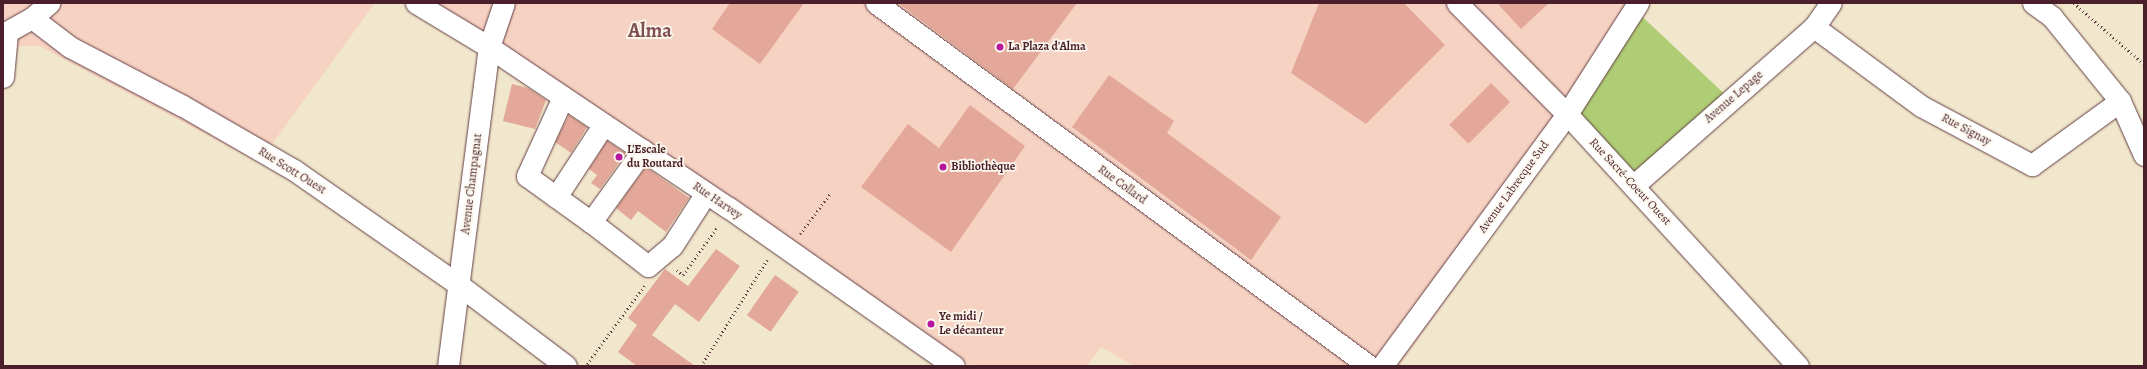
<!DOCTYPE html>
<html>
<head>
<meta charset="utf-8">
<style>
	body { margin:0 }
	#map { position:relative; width:2147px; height:369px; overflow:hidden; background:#f1e7cc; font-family:Alegreya,serif }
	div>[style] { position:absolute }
	.built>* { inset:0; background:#f6d2c3 }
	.green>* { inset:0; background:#afcd74 }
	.building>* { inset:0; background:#e3a899; transform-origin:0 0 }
	.path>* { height:2.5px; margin-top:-1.25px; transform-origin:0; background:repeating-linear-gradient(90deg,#633d43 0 1px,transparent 0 4px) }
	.roads { filter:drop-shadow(0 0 1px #633d43) drop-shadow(0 0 1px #633d43) }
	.minor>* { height:21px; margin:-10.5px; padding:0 10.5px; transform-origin:10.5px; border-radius:10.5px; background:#fff }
	.dots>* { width:11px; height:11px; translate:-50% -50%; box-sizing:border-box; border:2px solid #fbf7ec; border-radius:50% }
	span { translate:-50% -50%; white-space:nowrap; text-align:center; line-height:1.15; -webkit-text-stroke:3.5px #fbf7ec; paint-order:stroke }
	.poi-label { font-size:12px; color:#4a1f2b; font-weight:700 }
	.left { translate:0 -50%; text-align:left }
	.street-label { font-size:12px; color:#4a1f2b }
	.town-label { font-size:20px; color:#804f52; font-weight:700 }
	.frame { position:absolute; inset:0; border:4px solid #4a1f2b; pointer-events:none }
</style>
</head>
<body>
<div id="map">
	<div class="built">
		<i style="clip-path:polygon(3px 3px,375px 3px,259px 162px,39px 46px,3px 46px)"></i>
		<i style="clip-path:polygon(434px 3px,1638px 3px,1569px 127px,1399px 366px,1134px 366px,1101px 347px,1087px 366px,972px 366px)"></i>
	</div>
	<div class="green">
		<i style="clip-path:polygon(1634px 9px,1731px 100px,1633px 186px,1567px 114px)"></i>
	</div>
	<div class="building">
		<i style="clip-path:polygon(730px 3px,804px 3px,760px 64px,712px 29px)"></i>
		<i style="clip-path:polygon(898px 3px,1077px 3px,1013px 89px)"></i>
		<i style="clip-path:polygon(1319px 3px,1404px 3px,1445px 45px,1366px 124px,1291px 73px)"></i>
		<i style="clip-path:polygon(1497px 3px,1549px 3px,1521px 29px)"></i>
		<i style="clip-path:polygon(1109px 75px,1174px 121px,1167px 133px,1281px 217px,1251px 260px,1072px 127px)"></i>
		<i style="left:1491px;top:83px;width:27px;height:59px;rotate:45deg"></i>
		<i style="clip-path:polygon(512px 84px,528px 88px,546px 100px,535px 129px,503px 121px)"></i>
		<i style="clip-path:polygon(970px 105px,1025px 146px,951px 252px,861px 187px,908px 124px,939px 148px)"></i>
		<i style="clip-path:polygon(569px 115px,587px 127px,571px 153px,555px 142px)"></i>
		<i style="clip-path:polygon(607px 141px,626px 153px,600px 189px,591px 183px,597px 175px,589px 169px)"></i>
		<i style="clip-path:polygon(646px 167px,689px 198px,666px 232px,638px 211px,631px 220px,616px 208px)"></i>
		<i style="clip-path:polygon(716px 249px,740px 266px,699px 322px,675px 304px,652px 335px,695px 366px,637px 366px,618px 352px,637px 325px,628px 318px,665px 269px,688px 286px)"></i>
		<i style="left:775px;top:275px;width:29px;height:49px;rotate:35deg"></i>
	</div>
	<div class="path">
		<i style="left:2074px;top:3px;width:93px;rotate:41.1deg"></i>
		<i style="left:800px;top:234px;width:50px;rotate:-53.1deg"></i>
		<i style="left:677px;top:270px;width:8px;rotate:40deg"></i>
		<i style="left:683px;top:275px;width:60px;rotate:-54.5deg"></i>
		<i style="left:587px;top:364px;width:97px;rotate:-53.8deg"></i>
		<i style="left:701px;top:366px;width:125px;rotate:-58.1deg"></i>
	</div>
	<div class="roads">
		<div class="minor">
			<i style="left:416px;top:3px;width:85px;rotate:31.1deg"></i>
			<i style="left:489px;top:47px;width:289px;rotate:33.9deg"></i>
			<i style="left:729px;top:208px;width:275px;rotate:35.1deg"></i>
			<i style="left:876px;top:3px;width:612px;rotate:36.36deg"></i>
			<i style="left:1457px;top:3px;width:156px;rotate:45.3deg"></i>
			<i style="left:1567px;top:114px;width:342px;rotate:47.5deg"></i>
			<i style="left:2033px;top:3px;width:24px;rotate:36deg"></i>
			<i style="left:2052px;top:17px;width:108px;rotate:51deg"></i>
			<i style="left:2120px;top:101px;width:59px;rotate:66deg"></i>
			<i style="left:32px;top:18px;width:48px;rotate:37.3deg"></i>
			<i style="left:70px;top:47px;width:127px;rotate:27.6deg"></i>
			<i style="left:183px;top:106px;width:128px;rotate:30deg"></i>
			<i style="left:294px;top:170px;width:201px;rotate:34.9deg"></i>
			<i style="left:459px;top:285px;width:134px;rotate:37.1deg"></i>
			<i style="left:1814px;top:27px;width:133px;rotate:36.4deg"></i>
			<i style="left:1921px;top:106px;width:126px;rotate:28deg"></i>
			<i style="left:2032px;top:165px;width:109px;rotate:-36deg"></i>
			<i style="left:3px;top:34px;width:33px;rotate:-29deg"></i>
			<i style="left:32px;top:18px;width:23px;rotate:-41deg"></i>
			<i style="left:3px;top:77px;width:44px;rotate:-84.8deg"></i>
			<i style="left:563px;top:97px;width:87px;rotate:114.5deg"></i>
			<i style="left:527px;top:176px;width:79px;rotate:35.7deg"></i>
			<i style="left:643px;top:150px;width:89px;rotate:125.8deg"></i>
			<i style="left:591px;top:222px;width:72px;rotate:37.7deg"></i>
			<i style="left:648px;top:266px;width:31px;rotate:-40deg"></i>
			<i style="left:672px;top:246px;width:63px;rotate:-57.3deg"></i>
			<i style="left:1633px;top:186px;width:241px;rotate:-41.3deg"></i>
			<i style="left:1814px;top:27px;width:29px;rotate:-55deg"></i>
			<i style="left:556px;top:197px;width:87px;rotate:-56.7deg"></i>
			<i style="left:448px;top:366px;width:322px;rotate:-82.7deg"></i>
			<i style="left:489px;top:47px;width:46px;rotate:-71.2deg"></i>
			<i style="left:1382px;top:366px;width:313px;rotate:-53.7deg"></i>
			<i style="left:1567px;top:114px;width:132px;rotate:-57.4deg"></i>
		</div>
	</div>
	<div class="dots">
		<i style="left:1000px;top:47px;background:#b5179e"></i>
		<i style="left:619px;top:157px;background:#b5179e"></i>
		<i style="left:943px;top:167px;background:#b5179e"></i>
		<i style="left:931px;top:324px;background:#b5179e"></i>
	</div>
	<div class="poi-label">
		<span class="left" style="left:1008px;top:47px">La Plaza d'Alma</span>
		<span class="left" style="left:627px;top:157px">L'Escale<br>du Routard</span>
		<span class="left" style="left:951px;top:167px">Bibliothèque</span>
		<span class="left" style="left:939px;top:324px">Ye midi /<br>Le décanteur</span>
	</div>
	<div class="street-label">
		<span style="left:1734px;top:97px;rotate:-41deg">Avenue Lepage</span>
		<span style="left:1966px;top:130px;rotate:28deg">Rue Signay</span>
		<span style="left:292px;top:171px;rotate:32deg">Rue Scott Ouest</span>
		<span style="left:1630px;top:182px;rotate:47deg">Rue Sacré-Coeur Ouest</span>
		<span style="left:472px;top:184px;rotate:-83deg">Avenue Champagnat</span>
		<span style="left:1122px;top:185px;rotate:36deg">Rue Collard</span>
		<span style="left:1514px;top:187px;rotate:-54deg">Avenue Labrecque Sud</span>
		<span style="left:717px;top:201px;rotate:34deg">Rue Harvey</span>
	</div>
	<div class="town-label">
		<span style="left:650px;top:30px">Alma</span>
	</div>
	<div class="frame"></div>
</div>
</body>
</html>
